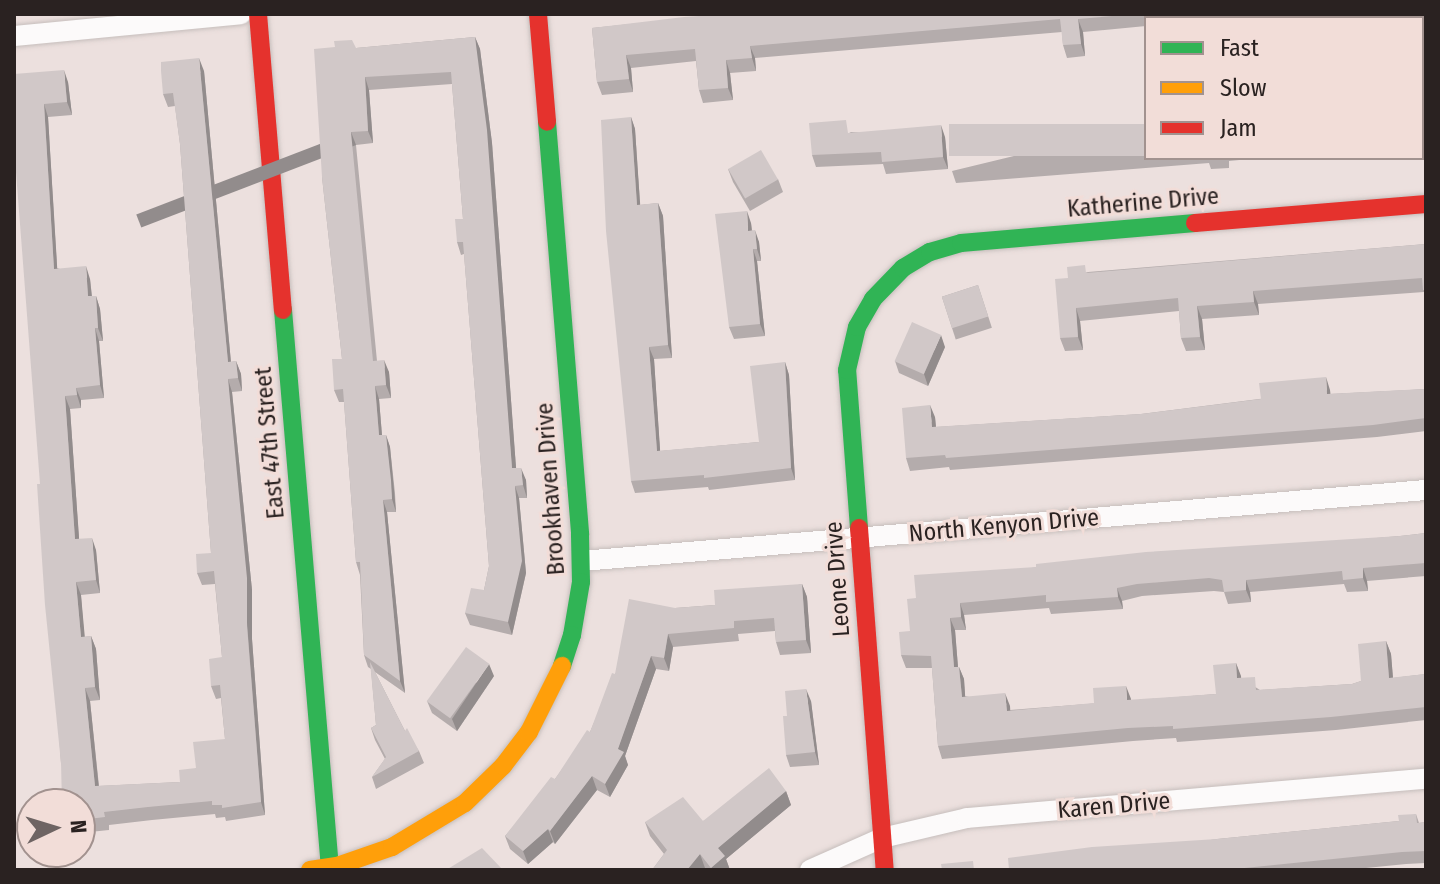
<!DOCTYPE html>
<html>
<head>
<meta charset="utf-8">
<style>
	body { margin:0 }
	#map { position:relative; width:1440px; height:884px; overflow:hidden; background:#ece0de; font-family:"Fira Sans Condensed",sans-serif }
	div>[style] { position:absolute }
	.roads { filter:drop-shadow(0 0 2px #c6bebc) drop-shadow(0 0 2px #c6bebc) }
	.street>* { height:20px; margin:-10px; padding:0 10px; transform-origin:10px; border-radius:10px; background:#fcfafa }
	.fast>* { height:18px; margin:-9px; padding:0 9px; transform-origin:9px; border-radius:9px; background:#30b455 }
	.slow>* { height:18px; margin:-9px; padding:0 9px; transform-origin:9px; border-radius:9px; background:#ff9f0a }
	.jam>* { height:18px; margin:-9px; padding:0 9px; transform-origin:9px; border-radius:9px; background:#e5322d }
	.wall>* { inset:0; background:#b4acac; transform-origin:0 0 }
	.shaded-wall>* { inset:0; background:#928c8c; transform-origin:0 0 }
	.building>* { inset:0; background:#d1c8c8; transform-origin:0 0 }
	span { translate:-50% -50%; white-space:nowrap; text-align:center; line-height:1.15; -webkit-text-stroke:6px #f2ddd8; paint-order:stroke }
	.street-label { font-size:24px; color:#2a2221 }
	.frame { position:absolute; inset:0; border:16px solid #2a2221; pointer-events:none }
	.legend { position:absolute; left:1144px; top:16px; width:280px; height:144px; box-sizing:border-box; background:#f2ddd8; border:2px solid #a2928f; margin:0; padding:10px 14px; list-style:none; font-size:24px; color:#2a2221 }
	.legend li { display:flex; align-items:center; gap:16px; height:40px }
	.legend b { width:40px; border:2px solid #a2928f }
	.north { position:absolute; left:16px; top:788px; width:80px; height:80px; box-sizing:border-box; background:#f2ddd8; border:2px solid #a2928f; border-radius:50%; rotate:86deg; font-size:22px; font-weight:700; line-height:32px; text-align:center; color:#2a2221 }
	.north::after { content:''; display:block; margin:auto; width:28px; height:36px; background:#6e6463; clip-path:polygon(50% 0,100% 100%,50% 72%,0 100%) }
</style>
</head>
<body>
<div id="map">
	<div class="roads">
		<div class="street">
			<i style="left:14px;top:36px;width:228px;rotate:-5.5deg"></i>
			<i style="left:582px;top:561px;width:847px;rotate:-4.81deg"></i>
			<i style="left:810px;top:870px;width:79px;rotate:-24deg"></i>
			<i style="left:882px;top:838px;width:87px;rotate:-13.2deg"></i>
			<i style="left:967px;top:818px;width:461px;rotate:-4.9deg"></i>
		</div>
		<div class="fast">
			<i style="left:547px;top:122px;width:414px;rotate:85.4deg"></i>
			<i style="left:580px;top:535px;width:47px;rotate:88.8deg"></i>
			<i style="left:581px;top:582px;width:54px;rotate:99.6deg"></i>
			<i style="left:572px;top:635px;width:33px;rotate:108deg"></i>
			<i style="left:283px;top:310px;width:560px;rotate:85.19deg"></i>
			<i style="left:859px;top:528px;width:158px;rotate:-94.3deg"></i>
			<i style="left:847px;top:370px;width:44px;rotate:-76.9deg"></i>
			<i style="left:857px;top:327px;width:32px;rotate:-60deg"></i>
			<i style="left:873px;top:299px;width:43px;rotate:-45.9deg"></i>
			<i style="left:903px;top:268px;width:31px;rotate:-31deg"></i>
			<i style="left:930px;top:252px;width:32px;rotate:-16deg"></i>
			<i style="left:961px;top:243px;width:235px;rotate:-4.9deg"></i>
		</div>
		<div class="slow">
			<i style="left:310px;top:870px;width:30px;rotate:-9deg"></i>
			<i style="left:340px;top:865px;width:55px;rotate:-19.1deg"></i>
			<i style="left:392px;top:847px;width:85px;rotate:-31.1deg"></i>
			<i style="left:465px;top:803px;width:53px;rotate:-44.2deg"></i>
			<i style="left:503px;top:766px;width:43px;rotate:-52.6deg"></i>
			<i style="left:529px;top:732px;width:74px;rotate:-63.4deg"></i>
		</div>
		<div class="jam">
			<i style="left:258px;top:14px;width:297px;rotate:85.2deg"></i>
			<i style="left:538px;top:14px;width:108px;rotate:85.2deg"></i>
			<i style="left:1195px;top:223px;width:232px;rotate:-4.7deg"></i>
			<i style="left:859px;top:528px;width:343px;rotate:85.7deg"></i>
		</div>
	</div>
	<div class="wall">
		<i style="clip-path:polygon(727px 14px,1345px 14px,1297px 18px,1256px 18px,1256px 16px,1236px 18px,1146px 18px,1146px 26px,1083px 32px,1085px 56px,1067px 58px,1063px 45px,1062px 32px,755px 58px,756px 71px,730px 73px,733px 100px,703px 103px,699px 90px,696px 61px,631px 68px,633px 92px,602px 95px,597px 82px,592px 28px)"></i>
		<i style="clip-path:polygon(475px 37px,480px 49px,492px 143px,516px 468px,526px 480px,527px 498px,519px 498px,526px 573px,512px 635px,470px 625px,465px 613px,484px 590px,489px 566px,464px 254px,461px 255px,457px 242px,463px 219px,452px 84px,369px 90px,373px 143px,356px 145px,377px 361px,389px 372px,391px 398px,379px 399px,382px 435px,386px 435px,390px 447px,395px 493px,396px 512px,387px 512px,405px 693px,375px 672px,405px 731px,419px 751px,424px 763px,376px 789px,372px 777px,385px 759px,375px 740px,371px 728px,376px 725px,371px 669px,368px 667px,364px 655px,360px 575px,356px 562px,344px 402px,339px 402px,334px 390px,342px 359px,322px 177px,356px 48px)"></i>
		<i style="clip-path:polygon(204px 71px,231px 362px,236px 361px,241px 374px,242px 391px,232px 392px,252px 590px,252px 639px,265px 815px,226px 821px,225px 817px,216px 818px,215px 814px,152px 820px,109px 825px,109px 830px,80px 833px,80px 804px,61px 763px,14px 74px,68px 82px,72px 115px,48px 117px,57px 268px,90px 279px,92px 296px,96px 296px,100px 309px,103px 341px,99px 341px,104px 398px,81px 400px,81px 408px,70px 409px,79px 539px,96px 550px,100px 593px,81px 595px,84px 637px,91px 636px,96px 649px,100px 700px,90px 701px,99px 786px,180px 782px,196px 768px,225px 739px,221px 698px,216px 699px,211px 686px,222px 657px,215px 584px,202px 585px,197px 573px,211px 553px,180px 144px,175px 106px,168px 107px,163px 94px)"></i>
		<i style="left:1426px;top:101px;width:43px;height:4px;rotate:90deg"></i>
		<i style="clip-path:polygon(631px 117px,635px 129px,640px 205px,658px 203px,663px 216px,672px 358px,654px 359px,660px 451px,759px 442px,785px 362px,789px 375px,795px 480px,709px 490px,708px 487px,635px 493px,631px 481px)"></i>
		<i style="clip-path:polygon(1146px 124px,1146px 158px,1260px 158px,1229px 161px,1229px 168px,1211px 169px,1209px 163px,956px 183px,952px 171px)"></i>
		<i style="clip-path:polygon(851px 132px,945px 137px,948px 169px,886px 174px,883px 164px,816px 167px,812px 155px)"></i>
		<i style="clip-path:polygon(728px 169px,778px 179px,783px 192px,750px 211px,733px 182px)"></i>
		<i style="clip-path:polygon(751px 223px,752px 230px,759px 242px,761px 261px,757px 261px,765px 336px,734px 339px,729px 327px)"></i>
		<i style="clip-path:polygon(1426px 244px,1426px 298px,1424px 292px,1258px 304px,1259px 315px,1202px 319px,1205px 350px,1186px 351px,1181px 338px,1179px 311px,1080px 321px,1083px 350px,1065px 351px,1060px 338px,1068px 278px,1088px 272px)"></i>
		<i style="left:978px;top:285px;width:45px;height:38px;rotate:72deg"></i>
		<i style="clip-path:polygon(945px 347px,928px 386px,899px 373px,895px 361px)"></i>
		<i style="clip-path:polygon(1426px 389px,1426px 431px,1377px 437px,950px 470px,949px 467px,910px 471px,906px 458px,935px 417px,936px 427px,1141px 414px,1330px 390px,1330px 394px)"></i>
		<i style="clip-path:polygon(1426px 533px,1426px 576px,1367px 581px,1368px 591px,1347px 592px,1344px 584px,1250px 592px,1251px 602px,1228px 604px,1224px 592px,1214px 591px,1142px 596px,1122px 601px,1123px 609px,1051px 614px,1049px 608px,964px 615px,966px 630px,955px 630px,958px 667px,959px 667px,964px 679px,965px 696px,1010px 706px,1010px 710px,1216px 694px,1236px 663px,1241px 678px,1260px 690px,1352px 684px,1361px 681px,1386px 641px,1391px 654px,1393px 678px,1426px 674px,1426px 720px,1336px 730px,1177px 742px,1176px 738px,1133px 741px,942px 759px,938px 746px,932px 668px,906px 668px,901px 655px,910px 631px,916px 598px,1036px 567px,1400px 536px)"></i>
		<i style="clip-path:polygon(802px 584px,807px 597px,811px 653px,780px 655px,776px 642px,775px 631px,738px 634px,739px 641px,673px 647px,669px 671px,656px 669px,625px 756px,628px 765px,610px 797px,597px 790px,555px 844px,553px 842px,528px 864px,510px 849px,505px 836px,555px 779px,590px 732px,615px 674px,675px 608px,715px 605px)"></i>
		<i style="clip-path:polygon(494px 676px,457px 731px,432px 713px,427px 701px)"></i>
		<i style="clip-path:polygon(811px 701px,819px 765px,790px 767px,786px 755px,787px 716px)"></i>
		<i style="clip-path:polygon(786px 791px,791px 805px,726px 859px,730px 870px,707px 870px,705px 868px,703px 870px,652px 870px,664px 854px,650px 836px,645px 822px,703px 821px)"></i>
		<i style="clip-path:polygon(1416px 814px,1419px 823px,1426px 822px,1426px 863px,1406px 864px,1346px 870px,1009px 870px,1217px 839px,1399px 821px)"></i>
	</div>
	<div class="shaded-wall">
		<i style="clip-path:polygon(1078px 19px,1083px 32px,1085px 56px,1081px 44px)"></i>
		<i style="clip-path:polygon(475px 37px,480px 49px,492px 143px,517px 481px,512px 468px)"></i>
		<i style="clip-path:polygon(750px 46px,755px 58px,756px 71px,752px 58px)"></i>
		<i style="clip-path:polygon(626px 55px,631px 68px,633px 92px,629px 79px)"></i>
		<i style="clip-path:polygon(199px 58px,204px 71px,232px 374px,228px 362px)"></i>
		<i style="clip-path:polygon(726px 60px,730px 73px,733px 100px,728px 88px)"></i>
		<i style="clip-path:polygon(64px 70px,68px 82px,72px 115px,67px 102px)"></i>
		<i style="clip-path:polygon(365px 77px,369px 90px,373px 143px,368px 131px)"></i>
		<i style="clip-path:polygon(44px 104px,48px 117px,58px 281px,54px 269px)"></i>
		<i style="clip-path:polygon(631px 117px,635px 129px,641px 217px,637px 205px)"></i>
		<i style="clip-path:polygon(941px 125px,945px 137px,948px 169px,943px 157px)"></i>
		<i style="left:351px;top:132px;width:14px;height:230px;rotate:69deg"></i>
		<i style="clip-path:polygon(658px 203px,663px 216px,672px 358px,668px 345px)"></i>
		<i style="clip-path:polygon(747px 211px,751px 223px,753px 243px,748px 231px)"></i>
		<i style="clip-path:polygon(755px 230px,759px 242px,761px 261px,757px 249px)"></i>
		<i style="clip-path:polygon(753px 249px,757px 261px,765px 336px,760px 324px)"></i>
		<i style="clip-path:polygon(86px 266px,90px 279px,93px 309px,88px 296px)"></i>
		<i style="clip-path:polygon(1253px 291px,1258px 304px,1259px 315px,1254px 302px)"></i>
		<i style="clip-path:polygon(96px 296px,100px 309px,103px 341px,98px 328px)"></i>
		<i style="clip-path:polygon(1197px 306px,1202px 319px,1205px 350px,1200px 337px)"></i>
		<i style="clip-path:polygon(1076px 308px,1080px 321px,1083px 350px,1078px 337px)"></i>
		<i style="clip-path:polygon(95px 328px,99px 341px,104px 398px,100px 385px)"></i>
		<i style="clip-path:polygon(941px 335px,945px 347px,928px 386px,924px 374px)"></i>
		<i style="clip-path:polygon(649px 347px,654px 359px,661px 464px,657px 451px)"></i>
		<i style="clip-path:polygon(384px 360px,389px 372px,391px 398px,386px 385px)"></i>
		<i style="clip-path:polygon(236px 361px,241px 374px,242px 391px,238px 378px)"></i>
		<i style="clip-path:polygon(785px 362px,789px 375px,795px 480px,791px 468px)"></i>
		<i style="clip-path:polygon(1326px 377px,1330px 390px,1332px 407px,1327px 394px)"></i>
		<i style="clip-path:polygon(228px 379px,232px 392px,252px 590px,252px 639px,265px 815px,261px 802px)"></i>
		<i style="clip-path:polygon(375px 386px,379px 399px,383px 448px,379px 435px)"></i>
		<i style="clip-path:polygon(76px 388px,81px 400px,81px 408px,77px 395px)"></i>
		<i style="clip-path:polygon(65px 396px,70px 409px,80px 552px,75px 539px)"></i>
		<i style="clip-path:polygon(930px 405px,935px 417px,937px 439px,932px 427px)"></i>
		<i style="clip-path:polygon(386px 435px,390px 447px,396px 512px,392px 499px)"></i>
		<i style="clip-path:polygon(521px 468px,526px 480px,527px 498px,523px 485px)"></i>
		<i style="clip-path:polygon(515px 486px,519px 498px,526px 573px,512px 635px,508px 622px)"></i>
		<i style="clip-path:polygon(383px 500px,387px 512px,405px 693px,400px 681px)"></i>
		<i style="clip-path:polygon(92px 538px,96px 550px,100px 593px,96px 580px)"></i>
		<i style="clip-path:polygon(1363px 568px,1367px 581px,1368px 591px,1363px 578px)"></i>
		<i style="clip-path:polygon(1246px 580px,1250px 592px,1251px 602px,1246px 590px)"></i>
		<i style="clip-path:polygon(76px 582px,81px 595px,86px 650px,81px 637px)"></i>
		<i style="clip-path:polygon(802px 584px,807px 597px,811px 653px,806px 640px)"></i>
		<i style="clip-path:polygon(1117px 588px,1122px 601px,1123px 609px,1118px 597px)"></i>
		<i style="clip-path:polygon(960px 603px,964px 615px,966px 630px,961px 617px)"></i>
		<i style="clip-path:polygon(950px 618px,955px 630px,959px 680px,954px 667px)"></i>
		<i style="clip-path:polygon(668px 634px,673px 647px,669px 671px,664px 658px)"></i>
		<i style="clip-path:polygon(91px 636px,96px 649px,100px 700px,95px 687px)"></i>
		<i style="clip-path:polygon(1386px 641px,1391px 654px,1394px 691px,1389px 678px)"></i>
		<i style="clip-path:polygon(651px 656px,656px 669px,625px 756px,628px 765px,610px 797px,605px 784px)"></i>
		<i style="clip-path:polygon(1236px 663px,1241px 676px,1242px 691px,1237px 678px)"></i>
		<i style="clip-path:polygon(489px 664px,494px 676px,457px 731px,452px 719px)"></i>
		<i style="clip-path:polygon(959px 667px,964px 679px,966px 709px,962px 697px)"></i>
		<i style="clip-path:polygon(1126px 686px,1131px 699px,1131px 713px,1127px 700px)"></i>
		<i style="clip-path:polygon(85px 688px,90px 701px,100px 799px,95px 786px)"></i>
		<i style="clip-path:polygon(806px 689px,811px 701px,819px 765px,815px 752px)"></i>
		<i style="clip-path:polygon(1005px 693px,1010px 706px,1011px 723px,1007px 711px)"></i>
		<i style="clip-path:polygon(592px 776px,597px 790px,555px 844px,550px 831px)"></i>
		<i style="clip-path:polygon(786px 791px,791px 805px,726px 859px,730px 870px,712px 870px,711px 868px,718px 848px)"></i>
		<i style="clip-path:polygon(548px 829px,553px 842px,528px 864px,523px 851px)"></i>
		<i style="clip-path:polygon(700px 854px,705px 868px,703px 870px,687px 870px)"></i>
	</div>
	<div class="building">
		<i style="clip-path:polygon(727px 14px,1136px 14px,1078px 19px,1081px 44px,1063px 45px,1060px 19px,750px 46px,752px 58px,726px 60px,728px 88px,699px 90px,695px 49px,626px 55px,629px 79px,597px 82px,592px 28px,684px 17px)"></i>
		<i style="left:1362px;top:14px;width:21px;height:4px"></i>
		<i style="clip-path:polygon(475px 37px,487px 130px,512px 468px,521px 468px,523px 485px,515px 486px,522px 561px,508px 622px,465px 613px,471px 588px,484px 590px,489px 566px,463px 242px,457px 242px,455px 219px,463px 219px,451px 72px,365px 77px,368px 131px,351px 132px,373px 361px,384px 360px,386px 385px,375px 386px,379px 435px,386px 435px,391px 480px,392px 499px,383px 500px,400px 681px,364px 655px,360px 562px,356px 562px,343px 389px,334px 390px,332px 359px,342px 359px,322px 177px,314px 49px,335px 47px,334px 41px,352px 40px,356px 48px)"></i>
		<i style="clip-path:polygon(199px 58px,228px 362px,236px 361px,238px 378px,228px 379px,247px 578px,247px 626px,261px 802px,222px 808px,222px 805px,212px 805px,212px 801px,148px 807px,104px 812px,105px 817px,80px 820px,80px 804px,62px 804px,61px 763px,45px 605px,37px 484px,40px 484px,14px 146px,14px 74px,64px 70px,67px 102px,44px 104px,54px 269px,86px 266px,88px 296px,96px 296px,98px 328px,95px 328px,100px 385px,76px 388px,77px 395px,65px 396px,75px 539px,92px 538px,96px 580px,76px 582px,81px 637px,91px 636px,95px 687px,85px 688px,95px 786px,180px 782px,179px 770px,196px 768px,193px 742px,225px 739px,220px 685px,211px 686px,209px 659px,222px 657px,214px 571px,197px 573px,196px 554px,211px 553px,180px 144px,173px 93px,163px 94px,161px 71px,161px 62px)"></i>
		<i style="left:1426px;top:101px;width:31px;height:4px;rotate:90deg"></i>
		<i style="clip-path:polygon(631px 117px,637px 205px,658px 203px,668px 345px,649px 347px,657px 451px,759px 442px,750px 366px,785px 362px,791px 468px,704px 478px,704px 475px,631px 481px,606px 231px,601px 120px)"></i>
		<i style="clip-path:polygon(846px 120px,848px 133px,941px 125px,943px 157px,882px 162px,881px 152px,812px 155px,809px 123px)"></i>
		<i style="left:1146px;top:124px;width:32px;height:197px;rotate:90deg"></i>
		<i style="left:761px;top:150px;width:34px;height:38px;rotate:60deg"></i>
		<i style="clip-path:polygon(747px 211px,748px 231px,755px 230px,757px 249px,753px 249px,760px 324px,729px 327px,715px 214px)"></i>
		<i style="clip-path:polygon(1426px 244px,1426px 290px,1423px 290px,1422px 278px,1253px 291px,1254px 302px,1197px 306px,1200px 337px,1181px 338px,1178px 298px,1076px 308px,1078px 337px,1060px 338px,1055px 279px,1068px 278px,1067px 267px,1085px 265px,1086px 273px)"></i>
		<i style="left:978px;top:285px;width:33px;height:38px;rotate:72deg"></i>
		<i style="left:912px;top:322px;width:32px;height:43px;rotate:24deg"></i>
		<i style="clip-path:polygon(1326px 377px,1327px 394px,1426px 389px,1426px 418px,1373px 425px,946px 458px,945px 455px,906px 458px,902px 408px,930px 405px,932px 427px,1141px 414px,1261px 399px,1259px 383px)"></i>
		<i style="clip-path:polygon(1426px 533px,1426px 563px,1363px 568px,1363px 578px,1343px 580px,1342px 571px,1246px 580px,1246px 590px,1224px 592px,1222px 580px,1209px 578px,1137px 584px,1117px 588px,1118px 597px,1046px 602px,1046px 595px,960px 603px,961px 617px,950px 618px,954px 667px,959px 667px,962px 697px,1005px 693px,1007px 711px,1094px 703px,1093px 688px,1126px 686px,1127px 700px,1216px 694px,1213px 665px,1236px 663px,1237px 678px,1255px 677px,1256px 690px,1352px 684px,1361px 681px,1358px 644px,1386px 641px,1389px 678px,1426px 674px,1426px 707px,1331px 717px,1173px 729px,1173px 726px,1128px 728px,938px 746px,931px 656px,901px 655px,899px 632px,910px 631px,907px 599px,916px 598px,914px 575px,1036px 567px,1036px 564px,1146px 552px,1400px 536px)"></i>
		<i style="clip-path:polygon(802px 584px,806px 640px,776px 642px,774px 618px,734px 621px,734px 628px,668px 634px,664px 658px,651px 656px,618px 749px,624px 752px,605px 784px,592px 776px,550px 831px,548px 829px,523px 851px,505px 836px,551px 777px,555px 779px,587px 730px,590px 732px,612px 673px,615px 674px,629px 599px,675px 608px,715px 605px,714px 590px)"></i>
		<i style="left:466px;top:647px;width:29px;height:67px;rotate:36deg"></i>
		<i style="clip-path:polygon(370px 662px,405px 731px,407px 728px,419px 751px,372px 777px,386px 757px,371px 728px,376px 725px)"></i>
		<i style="clip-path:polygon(806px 689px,815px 752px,786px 755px,783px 716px,787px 716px,785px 691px)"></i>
		<i style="clip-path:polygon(769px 768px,786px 791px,718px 848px,725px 856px,711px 868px,700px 854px,687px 870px,652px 870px,667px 850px,645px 822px,683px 797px,703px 821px)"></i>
		<i style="clip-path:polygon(1416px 814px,1417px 823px,1426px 822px,1426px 851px,1402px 852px,1225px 870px,1009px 870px,1008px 858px,1092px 847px,1217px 839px,1399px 821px,1398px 815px)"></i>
		<i style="clip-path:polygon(482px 848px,503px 870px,446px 870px)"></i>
		<i style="clip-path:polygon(973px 861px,974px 870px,942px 870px,941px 864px)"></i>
	</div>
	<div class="street-label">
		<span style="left:1143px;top:203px;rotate:-5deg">Katherine Drive</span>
		<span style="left:270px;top:443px;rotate:-95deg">East 47th Street</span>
		<span style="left:551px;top:489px;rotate:-94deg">Brookhaven Drive</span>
		<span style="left:1004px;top:526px;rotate:-5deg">North Kenyon Drive</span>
		<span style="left:838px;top:579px;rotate:-94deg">Leone Drive</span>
		<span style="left:1114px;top:806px;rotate:-5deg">Karen Drive</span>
	</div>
	<div class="frame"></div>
	<ul class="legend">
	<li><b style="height:10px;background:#30b455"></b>Fast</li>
	<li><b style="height:10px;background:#ff9f0a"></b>Slow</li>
	<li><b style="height:10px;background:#e5322d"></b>Jam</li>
	</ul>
	<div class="north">N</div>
</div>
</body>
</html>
